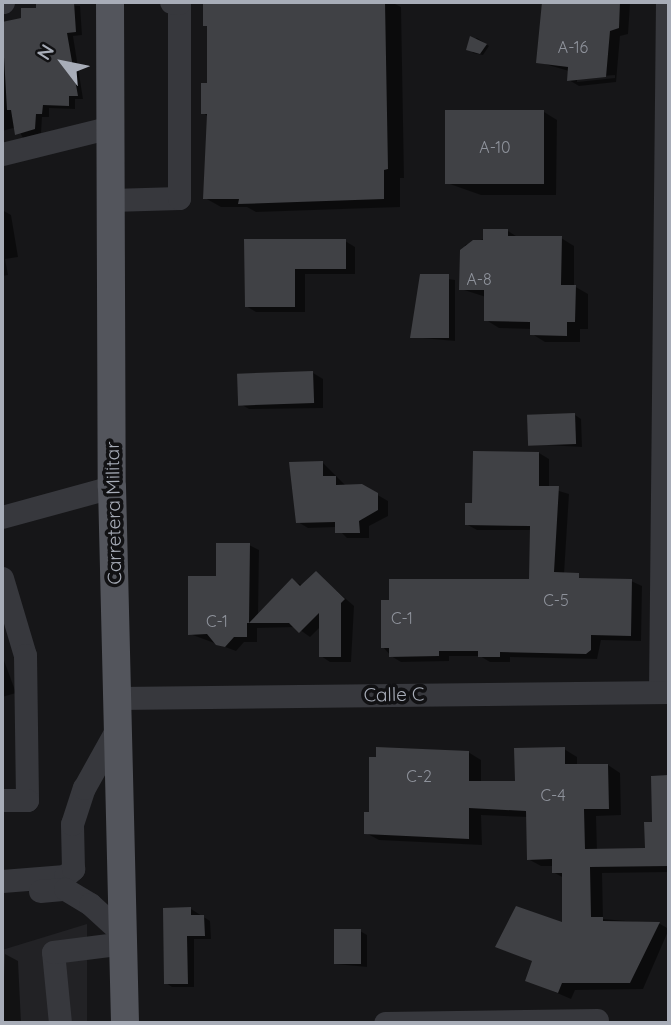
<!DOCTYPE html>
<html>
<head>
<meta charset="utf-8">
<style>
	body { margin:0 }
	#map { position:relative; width:671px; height:1025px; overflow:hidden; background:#161618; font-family:Quicksand,sans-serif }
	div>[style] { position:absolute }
	.built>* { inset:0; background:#222225 }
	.shadow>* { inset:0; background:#0007 }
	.building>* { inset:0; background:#404145; transform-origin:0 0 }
	.minor>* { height:23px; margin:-11.5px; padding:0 11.5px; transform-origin:11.5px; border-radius:11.5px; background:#37383d }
	.major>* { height:28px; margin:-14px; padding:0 14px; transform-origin:14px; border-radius:14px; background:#53555c }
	span { translate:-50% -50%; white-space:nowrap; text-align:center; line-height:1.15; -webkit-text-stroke:7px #111113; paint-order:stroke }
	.number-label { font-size:16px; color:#8e929b }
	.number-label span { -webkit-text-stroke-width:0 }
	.street-label { font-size:19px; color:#a8adb8 }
	.frame { position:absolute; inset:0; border:4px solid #a8adb8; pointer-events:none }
	.north { position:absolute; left:28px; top:28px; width:70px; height:70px; -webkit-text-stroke:5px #111113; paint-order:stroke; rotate:302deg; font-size:19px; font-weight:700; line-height:28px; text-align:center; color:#a8adb8 }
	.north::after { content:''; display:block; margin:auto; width:24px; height:32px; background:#a8adb8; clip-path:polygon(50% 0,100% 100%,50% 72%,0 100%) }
</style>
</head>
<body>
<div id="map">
	<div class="built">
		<i style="clip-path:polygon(87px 924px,87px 1023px,2px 1023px,2px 950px)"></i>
	</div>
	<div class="shadow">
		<i style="clip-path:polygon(37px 2px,80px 6px,82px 35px,73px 36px,83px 99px,75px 99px,75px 109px,49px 108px,49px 117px,42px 117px,41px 133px,23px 138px,17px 127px,2px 131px,2px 24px,23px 20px,38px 9px)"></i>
		<i style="clip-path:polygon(205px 2px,391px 2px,401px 7px,404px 178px,400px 178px,400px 207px,256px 212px,247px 207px,221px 207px,205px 198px,209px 117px,203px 113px,209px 85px,209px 27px,204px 25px)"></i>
		<i style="clip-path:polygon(evenodd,544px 2px,630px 4px,628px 34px,620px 36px,616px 82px,579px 86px,569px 80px,569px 71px,538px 62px,544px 2px,615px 75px,615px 78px,577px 82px,577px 78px,615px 75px)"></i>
		<i style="clip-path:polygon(477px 38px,489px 46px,483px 55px,473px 53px,468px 43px)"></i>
		<i style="clip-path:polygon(544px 112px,557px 120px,556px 195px,481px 195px,447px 183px)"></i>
		<i style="clip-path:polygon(2px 210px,11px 215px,18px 257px,5px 259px,8px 275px,2px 276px)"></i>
		<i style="clip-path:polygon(508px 231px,519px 238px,561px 238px,574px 246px,574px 286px,588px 294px,588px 329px,580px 329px,580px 342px,545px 342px,532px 334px,532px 329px,499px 328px,486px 320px,486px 297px,461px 289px,465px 245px)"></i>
		<i style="clip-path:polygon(246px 241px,345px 241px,355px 247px,355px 274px,305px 274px,305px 312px,256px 312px,246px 306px)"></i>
		<i style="clip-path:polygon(421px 275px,455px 280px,455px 341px,412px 337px)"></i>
		<i style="clip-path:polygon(313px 373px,323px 379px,323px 408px,249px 409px,239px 403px)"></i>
		<i style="clip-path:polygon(575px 415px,581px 419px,582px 447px,529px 444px)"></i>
		<i style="clip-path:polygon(539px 453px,549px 459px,549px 488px,569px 494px,564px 574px,588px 580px,631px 581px,642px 586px,641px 641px,601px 640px,597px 659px,510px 657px,510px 662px,490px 662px,480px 656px,449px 656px,449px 661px,401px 662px,391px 656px,383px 647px,531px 581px,532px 530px,477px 530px,466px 524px,474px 504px)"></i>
		<i style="clip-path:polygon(323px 463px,346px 486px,362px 486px,388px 501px,388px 516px,369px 526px,369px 538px,347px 538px,336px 527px,308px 528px,298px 522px)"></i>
		<i style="clip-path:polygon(249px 545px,259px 550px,258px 615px,292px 580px,303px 586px,316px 573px,354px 606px,351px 662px,330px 662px,321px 656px,321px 626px,310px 637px,296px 627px,257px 628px,257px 642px,244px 642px,236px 651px,190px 634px,218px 577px)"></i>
		<i style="clip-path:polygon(2px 655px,16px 693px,2px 697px)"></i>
		<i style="clip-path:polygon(564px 749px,577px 757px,577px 766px,608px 765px,620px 773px,621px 815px,596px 816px,597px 851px,647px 850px,654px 823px,653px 778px,669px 777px,669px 872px,602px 873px,603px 919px,660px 924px,669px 929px,643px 989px,575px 990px,571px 999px,527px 980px,534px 962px,497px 946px,563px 925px,564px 878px,553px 872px,554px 866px,541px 866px,528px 859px,528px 817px,481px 815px,482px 845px,379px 840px,366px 833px,468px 752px,481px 760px,481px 783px,516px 783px)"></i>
		<i style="clip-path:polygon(191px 909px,210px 921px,211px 939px,194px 939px,194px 987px,172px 987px,166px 983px)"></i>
		<i style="clip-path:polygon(360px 931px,367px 935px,367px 967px,336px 964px)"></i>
		<i style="clip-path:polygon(5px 954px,18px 961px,21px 1023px,2px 1023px)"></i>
	</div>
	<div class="building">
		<i style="clip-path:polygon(74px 2px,76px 32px,67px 33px,78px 96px,69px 96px,69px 106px,43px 105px,42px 114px,36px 114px,35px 129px,15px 135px,11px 110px,7px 110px,2px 22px,21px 18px,21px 8px,36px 8px,36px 3px)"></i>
		<i style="clip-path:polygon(203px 2px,385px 2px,388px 169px,384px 170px,384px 199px,238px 204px,239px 199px,203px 199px,207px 114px,201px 114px,201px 83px,207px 83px,207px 26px,203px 26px)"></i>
		<i style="clip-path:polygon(542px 2px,620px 2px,619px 28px,610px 31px,606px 77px,567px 81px,568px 67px,536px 63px)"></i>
		<i style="clip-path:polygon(470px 36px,487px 44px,480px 54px,466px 50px)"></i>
		<i style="left:445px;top:110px;width:99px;height:74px"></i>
		<i style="clip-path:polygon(483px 229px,508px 229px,508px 236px,562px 236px,561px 285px,576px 285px,575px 322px,567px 322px,567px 336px,530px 335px,530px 322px,484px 321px,484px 290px,459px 290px,460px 250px,473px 240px,483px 240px)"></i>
		<i style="clip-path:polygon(244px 239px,346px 239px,346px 269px,295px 269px,295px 307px,245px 307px)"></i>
		<i style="clip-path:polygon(420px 274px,449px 274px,449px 338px,410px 338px)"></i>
		<i style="left:313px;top:371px;width:32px;height:76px;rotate:88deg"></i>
		<i style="left:575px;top:413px;width:31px;height:48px;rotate:88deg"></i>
		<i style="clip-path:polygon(473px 451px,539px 452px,539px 486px,559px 486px,554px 572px,579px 573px,579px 578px,632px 579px,631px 636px,591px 635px,591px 650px,586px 654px,500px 652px,500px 657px,478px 657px,478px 651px,439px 651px,439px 656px,389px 657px,389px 648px,381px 648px,381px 600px,389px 600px,389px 579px,529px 579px,530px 526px,465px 525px,465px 503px,472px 503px)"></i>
		<i style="clip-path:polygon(323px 461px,323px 476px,336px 476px,336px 485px,362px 484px,378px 493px,378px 510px,359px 521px,360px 533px,335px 533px,335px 522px,296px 523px,289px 462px)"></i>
		<i style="clip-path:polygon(216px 543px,250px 543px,249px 623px,292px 578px,300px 586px,316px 571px,345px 599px,341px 603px,341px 657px,319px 657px,319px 613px,299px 633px,289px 623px,247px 623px,247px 637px,234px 637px,225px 647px,216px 645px,207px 634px,188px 635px,188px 576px,216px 576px)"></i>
		<i style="clip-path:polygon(376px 747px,469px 751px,469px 781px,515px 781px,514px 748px,565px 747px,565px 764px,608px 764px,609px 809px,584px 809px,585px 849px,645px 848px,644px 822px,652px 822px,651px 776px,669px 775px,669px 866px,590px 867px,591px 917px,603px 917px,603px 921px,660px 922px,630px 983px,562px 983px,558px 993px,525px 981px,532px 961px,495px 947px,516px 906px,562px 922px,562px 873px,552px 873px,552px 859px,527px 860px,526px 811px,469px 808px,469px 839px,364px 834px,364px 812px,369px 812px,369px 757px,376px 757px)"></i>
		<i style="clip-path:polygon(191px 907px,191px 915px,204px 915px,205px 936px,187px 936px,188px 984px,164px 984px,163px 908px)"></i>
		<i style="left:361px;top:929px;width:35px;height:27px;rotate:90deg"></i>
	</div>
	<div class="minor">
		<i style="left:2px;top:2px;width:1px"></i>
		<i style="left:2px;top:154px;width:112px;rotate:-13.9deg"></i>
		<i style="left:111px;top:200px;width:68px;rotate:-1.7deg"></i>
		<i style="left:179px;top:198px;width:195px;rotate:-90deg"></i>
		<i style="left:179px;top:3px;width:8px;rotate:-173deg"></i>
		<i style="left:2px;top:517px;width:114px;rotate:-15.3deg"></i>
		<i style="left:2px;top:578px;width:80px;rotate:73.4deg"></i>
		<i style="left:25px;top:655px;width:145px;rotate:89.2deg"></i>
		<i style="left:27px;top:800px;width:25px;rotate:180deg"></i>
		<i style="left:660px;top:692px;width:690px;rotate:-89.42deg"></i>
		<i style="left:118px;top:698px;width:551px;rotate:-0.62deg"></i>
		<i style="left:2px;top:881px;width:63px;rotate:-4.5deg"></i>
		<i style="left:65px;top:876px;width:11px;rotate:-41deg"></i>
		<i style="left:73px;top:869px;width:45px;rotate:-91.3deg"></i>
		<i style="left:72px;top:824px;width:38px;rotate:-72deg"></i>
		<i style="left:84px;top:788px;width:70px;rotate:-60.9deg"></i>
		<i style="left:40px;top:891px;width:25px;rotate:-5deg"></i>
		<i style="left:65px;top:889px;width:29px;rotate:31deg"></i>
		<i style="left:90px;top:904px;width:46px;rotate:42.4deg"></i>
		<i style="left:60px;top:1023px;width:71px;rotate:-95.6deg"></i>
		<i style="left:53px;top:952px;width:72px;rotate:-7.2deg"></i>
		<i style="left:385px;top:1023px;width:212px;rotate:-0.8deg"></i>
	</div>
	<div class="major">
		<i style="left:110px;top:2px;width:485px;rotate:89.8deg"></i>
		<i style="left:112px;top:487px;width:536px;rotate:88.61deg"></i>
	</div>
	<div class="number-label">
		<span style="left:573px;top:47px">A-16</span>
		<span style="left:495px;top:147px">A-10</span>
		<span style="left:479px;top:279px">A-8</span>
		<span style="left:556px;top:600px">C-5</span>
		<span style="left:402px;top:618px">C-1</span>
		<span style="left:217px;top:621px">C-1</span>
		<span style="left:419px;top:776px">C-2</span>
		<span style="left:553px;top:795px">C-4</span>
	</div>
	<div class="street-label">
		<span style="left:114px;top:513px;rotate:-91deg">Carretera Militar</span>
		<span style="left:394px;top:695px;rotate:-1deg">Calle C</span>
	</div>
	<div class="frame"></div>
	<div class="north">N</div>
</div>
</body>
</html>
